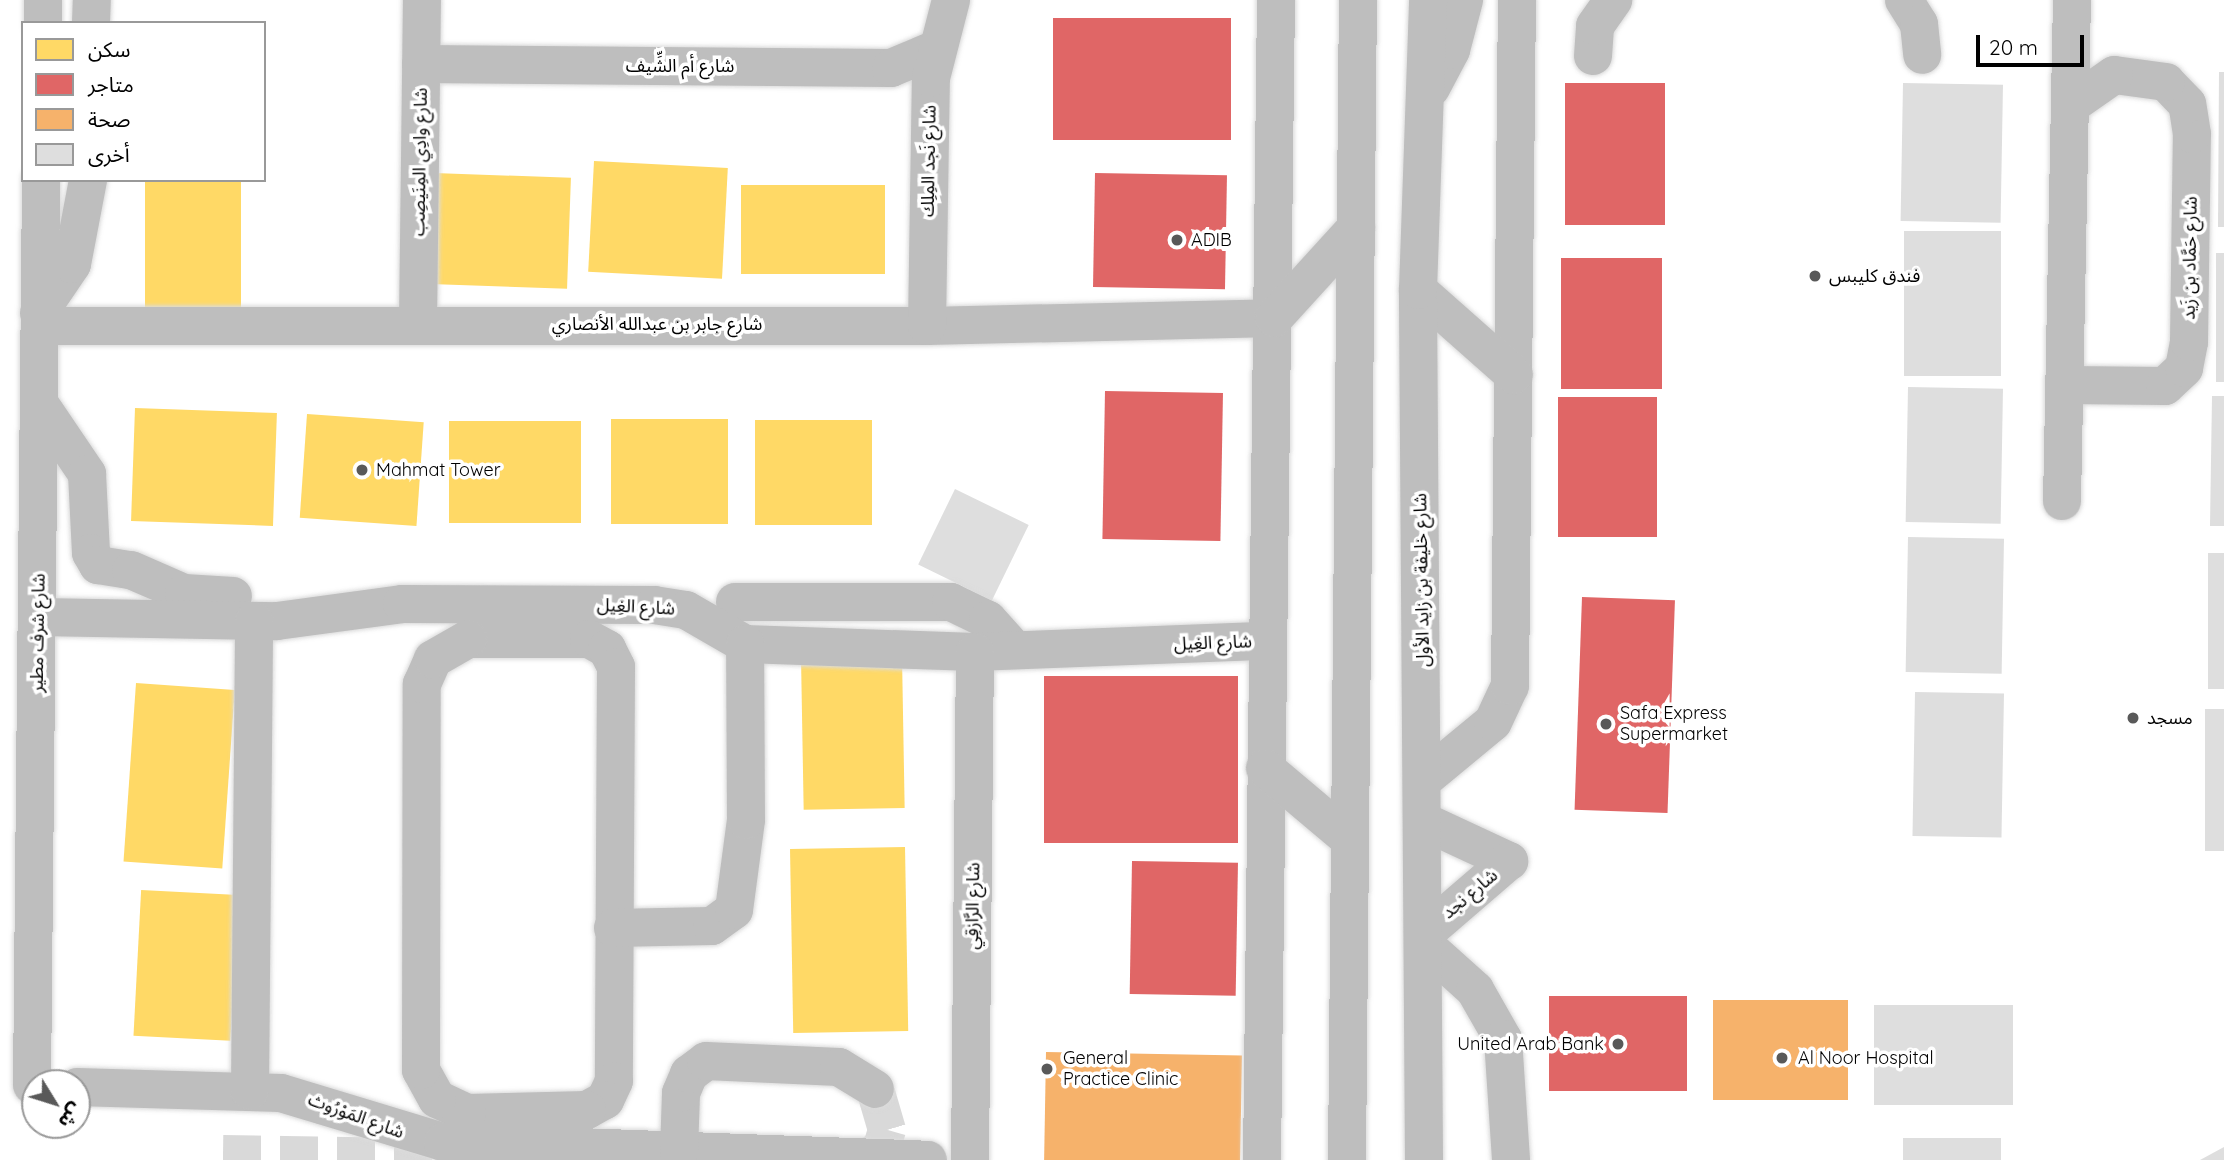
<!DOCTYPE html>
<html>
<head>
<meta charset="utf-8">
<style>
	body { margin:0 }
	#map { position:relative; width:2224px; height:1160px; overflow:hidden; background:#fff; font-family:Quicksand,"Noto Sans Arabic",sans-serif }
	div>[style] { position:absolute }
	.homes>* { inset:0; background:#ffd966; transform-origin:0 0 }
	.shops>* { inset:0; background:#e06666; transform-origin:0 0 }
	.health>* { inset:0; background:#f6b26b; transform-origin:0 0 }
	.building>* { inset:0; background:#dedede; transform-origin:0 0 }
	.minor-tunnel>* { height:38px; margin-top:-19px; transform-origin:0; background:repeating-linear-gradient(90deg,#d9d9d9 0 38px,transparent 0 57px) }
	.roads { filter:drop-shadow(0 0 2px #dbdbdb) drop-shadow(0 0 2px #dbdbdb) }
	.minor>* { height:38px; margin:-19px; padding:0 19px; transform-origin:19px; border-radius:19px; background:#bebebe }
	.major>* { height:38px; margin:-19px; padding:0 19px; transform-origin:19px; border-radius:19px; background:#bebebe }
	.dots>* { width:19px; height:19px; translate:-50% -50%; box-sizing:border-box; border:4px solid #fff; border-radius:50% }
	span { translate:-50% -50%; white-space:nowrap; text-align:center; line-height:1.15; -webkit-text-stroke:7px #fff; paint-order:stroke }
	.street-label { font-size:18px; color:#000 }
	.poi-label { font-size:18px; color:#000 }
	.left { translate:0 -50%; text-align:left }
	.right { translate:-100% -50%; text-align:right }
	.legend { position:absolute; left:21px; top:21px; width:245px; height:161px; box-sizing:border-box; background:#fff; border:2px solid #999; margin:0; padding:9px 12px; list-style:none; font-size:21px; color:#000 }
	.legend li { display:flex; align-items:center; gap:14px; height:35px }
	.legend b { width:35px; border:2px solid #999 }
	.north { position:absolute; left:21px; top:1069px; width:70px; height:70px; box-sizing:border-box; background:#fff; border:2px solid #999; border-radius:50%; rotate:128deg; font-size:19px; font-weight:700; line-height:28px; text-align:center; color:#000 }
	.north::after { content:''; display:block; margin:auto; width:24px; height:32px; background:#595959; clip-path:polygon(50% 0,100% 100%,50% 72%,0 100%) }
	.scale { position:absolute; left:1976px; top:35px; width:108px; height:32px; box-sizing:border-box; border:4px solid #000; border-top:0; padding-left:9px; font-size:21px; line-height:24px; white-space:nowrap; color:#000; -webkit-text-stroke:5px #fff; paint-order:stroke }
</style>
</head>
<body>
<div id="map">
	<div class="homes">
		<i style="left:594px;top:161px;width:134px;height:111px;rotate:3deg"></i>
		<i style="left:434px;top:173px;width:137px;height:111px;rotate:2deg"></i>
		<i style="left:145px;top:180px;width:96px;height:135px"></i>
		<i style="left:741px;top:185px;width:144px;height:89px"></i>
		<i style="left:135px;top:408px;width:142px;height:113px;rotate:2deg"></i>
		<i style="left:307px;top:414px;width:117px;height:104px;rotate:4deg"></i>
		<i style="left:611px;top:419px;width:117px;height:105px"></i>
		<i style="left:755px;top:420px;width:117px;height:105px"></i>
		<i style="left:449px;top:421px;width:132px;height:102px"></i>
		<i style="left:902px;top:656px;width:152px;height:101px;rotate:89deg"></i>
		<i style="left:136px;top:683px;width:99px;height:179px;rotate:4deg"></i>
		<i style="left:905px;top:847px;width:184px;height:115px;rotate:89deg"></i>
		<i style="left:238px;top:895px;width:146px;height:97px;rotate:93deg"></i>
	</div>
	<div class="shops">
		<i style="left:1231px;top:18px;width:122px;height:178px;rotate:90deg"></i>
		<i style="left:1565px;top:83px;width:100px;height:142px"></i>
		<i style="left:1095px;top:173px;width:132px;height:114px;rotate:1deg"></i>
		<i style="left:1561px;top:258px;width:101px;height:131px"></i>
		<i style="left:1105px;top:391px;width:118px;height:148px;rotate:1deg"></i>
		<i style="left:1558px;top:397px;width:99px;height:140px"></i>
		<i style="left:1582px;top:597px;width:93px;height:213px;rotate:2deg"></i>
		<i style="left:1044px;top:676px;width:194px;height:167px"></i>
		<i style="left:1132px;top:861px;width:106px;height:133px;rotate:1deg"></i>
		<i style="left:1549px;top:996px;width:138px;height:95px"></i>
	</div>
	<div class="health">
		<i style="left:1713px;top:1000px;width:135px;height:100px"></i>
		<i style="left:1046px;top:1052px;width:196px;height:108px;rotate:1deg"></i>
	</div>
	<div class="building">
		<i style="clip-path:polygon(2219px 72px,2224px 72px,2224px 227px,2218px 227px)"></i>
		<i style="left:1903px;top:83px;width:100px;height:138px;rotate:1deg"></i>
		<i style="left:1904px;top:231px;width:97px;height:145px"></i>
		<i style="left:2216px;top:253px;width:8px;height:129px"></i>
		<i style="left:1908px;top:387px;width:95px;height:135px;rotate:1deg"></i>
		<i style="clip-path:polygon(2212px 396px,2224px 396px,2224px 526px,2210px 526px)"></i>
		<i style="left:955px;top:489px;width:82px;height:84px;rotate:26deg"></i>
		<i style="left:1908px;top:537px;width:96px;height:135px;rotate:1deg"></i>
		<i style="left:2208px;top:553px;width:16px;height:136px"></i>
		<i style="left:1915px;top:692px;width:89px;height:144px;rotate:1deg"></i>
		<i style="left:2205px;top:709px;width:19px;height:142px"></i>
		<i style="left:1874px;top:1005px;width:139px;height:100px"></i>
		<i style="left:2001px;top:1138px;width:22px;height:98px;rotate:90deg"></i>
		<i style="clip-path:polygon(2224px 1147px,2224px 1160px,2200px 1160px)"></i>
	</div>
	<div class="minor-tunnel">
		<i style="left:223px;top:1154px;width:254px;rotate:0.9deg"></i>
		<i style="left:866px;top:1160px;width:21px;rotate:-39deg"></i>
		<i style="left:882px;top:1147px;width:18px;rotate:-74deg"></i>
		<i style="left:887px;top:1130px;width:43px;rotate:-106.3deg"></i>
	</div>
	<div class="roads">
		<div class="minor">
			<i style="left:1904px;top:0;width:28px;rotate:58deg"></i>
			<i style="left:1919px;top:24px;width:31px;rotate:84deg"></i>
			<i style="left:43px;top:23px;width:23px;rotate:-90deg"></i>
			<i style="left:91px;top:23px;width:23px;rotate:-88deg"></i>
			<i style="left:1593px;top:56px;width:30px;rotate:-86deg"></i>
			<i style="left:1595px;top:26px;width:32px;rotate:-55deg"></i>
			<i style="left:421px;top:64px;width:470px;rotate:0.5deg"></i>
			<i style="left:891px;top:68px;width:47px;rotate:-22.7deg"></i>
			<i style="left:39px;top:313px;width:59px;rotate:-56deg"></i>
			<i style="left:72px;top:264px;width:86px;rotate:-79.2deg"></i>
			<i style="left:418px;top:323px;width:323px;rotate:-89.3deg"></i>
			<i style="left:40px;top:326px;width:887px"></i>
			<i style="left:927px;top:326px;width:347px;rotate:-1.3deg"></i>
			<i style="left:927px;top:326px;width:248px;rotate:-89.1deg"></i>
			<i style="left:931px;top:78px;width:81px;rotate:-75.6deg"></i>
			<i style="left:2066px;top:385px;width:99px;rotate:0.6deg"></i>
			<i style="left:2165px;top:386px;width:26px;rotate:-43deg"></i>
			<i style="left:2184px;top:368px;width:26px;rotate:-79deg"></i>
			<i style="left:2189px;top:342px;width:208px;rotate:-89.2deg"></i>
			<i style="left:2192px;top:134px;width:30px;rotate:-99deg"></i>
			<i style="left:2187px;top:104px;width:30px;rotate:-134deg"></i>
			<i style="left:2166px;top:82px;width:52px;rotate:-172.3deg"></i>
			<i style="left:2114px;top:75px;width:52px;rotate:145.1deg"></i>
			<i style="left:39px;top:403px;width:86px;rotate:55.9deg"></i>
			<i style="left:87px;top:474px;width:79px;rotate:87.1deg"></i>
			<i style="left:91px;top:553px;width:14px;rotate:60deg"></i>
			<i style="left:98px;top:565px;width:33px;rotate:9deg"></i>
			<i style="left:131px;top:570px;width:58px;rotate:23.5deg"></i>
			<i style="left:184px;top:593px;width:49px;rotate:3.5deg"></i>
			<i style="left:2062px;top:501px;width:501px;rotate:-88.86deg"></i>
			<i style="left:735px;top:602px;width:216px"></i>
			<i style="left:951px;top:602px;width:41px;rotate:25.9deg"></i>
			<i style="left:988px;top:620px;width:40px;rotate:48deg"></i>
			<i style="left:39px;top:617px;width:238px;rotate:1deg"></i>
			<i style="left:277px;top:621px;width:126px;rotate:-7.7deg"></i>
			<i style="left:402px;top:604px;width:252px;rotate:0.2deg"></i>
			<i style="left:654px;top:605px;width:32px;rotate:9deg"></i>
			<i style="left:686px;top:610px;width:68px;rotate:30deg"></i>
			<i style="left:745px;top:644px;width:230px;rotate:2deg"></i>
			<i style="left:975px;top:652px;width:291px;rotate:-2.2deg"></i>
			<i style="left:468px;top:639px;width:121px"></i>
			<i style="left:589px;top:639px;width:21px;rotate:29deg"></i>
			<i style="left:607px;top:649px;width:20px;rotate:63deg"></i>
			<i style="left:616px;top:667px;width:414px;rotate:90.3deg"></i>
			<i style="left:614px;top:1081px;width:21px;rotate:115deg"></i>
			<i style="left:605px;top:1100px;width:21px;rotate:151deg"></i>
			<i style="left:587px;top:1110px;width:120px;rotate:178.6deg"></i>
			<i style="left:467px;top:1113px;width:33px;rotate:-155deg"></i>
			<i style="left:437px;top:1099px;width:33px;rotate:-119deg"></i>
			<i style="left:421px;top:1070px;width:386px;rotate:-89.9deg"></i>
			<i style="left:422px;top:684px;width:27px;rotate:-66deg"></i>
			<i style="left:433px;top:659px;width:40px;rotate:-29.7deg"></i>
			<i style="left:1424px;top:779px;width:89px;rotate:-39.6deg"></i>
			<i style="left:1493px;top:722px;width:40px;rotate:-65deg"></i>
			<i style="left:1510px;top:686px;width:686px;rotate:-89.42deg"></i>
			<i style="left:1425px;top:822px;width:93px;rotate:24.9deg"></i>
			<i style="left:613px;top:928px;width:99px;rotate:-1.2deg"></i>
			<i style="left:712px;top:926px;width:27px;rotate:-36deg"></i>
			<i style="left:734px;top:910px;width:91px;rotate:-82.4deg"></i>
			<i style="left:746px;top:820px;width:176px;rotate:-90.3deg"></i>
			<i style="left:1424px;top:934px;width:112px;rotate:-40.7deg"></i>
			<i style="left:1424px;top:944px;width:69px;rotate:42deg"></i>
			<i style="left:1475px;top:990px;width:56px;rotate:60.3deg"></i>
			<i style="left:1503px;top:1039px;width:121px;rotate:86.2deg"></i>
			<i style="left:32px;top:1085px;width:905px;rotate:-89.43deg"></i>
			<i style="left:77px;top:1087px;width:204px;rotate:1.7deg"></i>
			<i style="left:281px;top:1093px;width:169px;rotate:16.8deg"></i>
			<i style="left:443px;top:1142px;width:485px;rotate:2.1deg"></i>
			<i style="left:250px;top:1091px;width:470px;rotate:-89.5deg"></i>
			<i style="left:679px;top:1151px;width:58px;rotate:-88deg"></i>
			<i style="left:681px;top:1093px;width:21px;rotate:-67deg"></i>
			<i style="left:689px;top:1074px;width:21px;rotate:-37deg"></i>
			<i style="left:706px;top:1061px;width:133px;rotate:2.6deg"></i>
			<i style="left:839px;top:1067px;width:42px;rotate:31.4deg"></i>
			<i style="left:970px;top:1160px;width:508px;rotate:-89.44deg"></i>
			<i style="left:1262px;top:1160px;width:1160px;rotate:-89.31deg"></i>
		</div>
		<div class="major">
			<i style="left:1431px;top:88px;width:43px;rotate:-62.2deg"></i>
			<i style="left:1451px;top:50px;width:52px;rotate:-75.4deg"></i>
			<i style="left:1418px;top:290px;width:128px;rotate:41.5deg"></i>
			<i style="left:1274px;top:318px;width:122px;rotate:-47.7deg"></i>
			<i style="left:1265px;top:768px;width:109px;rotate:40.1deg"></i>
			<i style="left:1347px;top:1160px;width:1160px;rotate:-89.46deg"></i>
			<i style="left:1424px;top:1160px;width:870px;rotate:-90.4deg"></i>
			<i style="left:1418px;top:290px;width:290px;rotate:-88deg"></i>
		</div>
	</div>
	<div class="dots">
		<i style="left:1177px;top:240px;background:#595959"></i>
		<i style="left:1815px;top:276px;background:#595959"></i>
		<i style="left:362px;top:470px;background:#595959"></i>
		<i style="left:2133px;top:718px;background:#595959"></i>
		<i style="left:1606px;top:724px;background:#595959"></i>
		<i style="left:1618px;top:1044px;background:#595959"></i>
		<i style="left:1782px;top:1058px;background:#595959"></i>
		<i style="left:1047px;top:1069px;background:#595959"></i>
	</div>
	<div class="street-label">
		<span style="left:680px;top:66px">شارع أم الشِّيف</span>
		<span style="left:929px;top:161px;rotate:-89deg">شارع نَجد المِلِك</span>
		<span style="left:420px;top:162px;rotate:-89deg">شارع وادِي المِنَيصِب</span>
		<span style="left:2190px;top:258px;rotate:-89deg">شارع حَمَّاد بن زَيد</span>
		<span style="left:657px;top:324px">شارع جابر بن عبدالله الأنصاري</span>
		<span style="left:1422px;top:580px;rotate:-91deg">شارع خليفة بن زايد الأول</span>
		<span style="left:636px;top:607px;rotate:3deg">شارع الغِيل</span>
		<span style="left:38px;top:633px;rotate:-89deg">شارع شرف مطير</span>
		<span style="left:1213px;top:643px;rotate:-2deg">شارع الغِيل</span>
		<span style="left:1470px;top:894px;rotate:-40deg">شارع نجد</span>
		<span style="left:973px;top:906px;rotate:-89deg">شارع الرَّازقِي</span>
		<span style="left:356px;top:1116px;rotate:20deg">شارع المَوْرُوث</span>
	</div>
	<div class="poi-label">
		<span class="left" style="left:1191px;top:240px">ADIB</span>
		<span class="left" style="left:1829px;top:276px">فندق كليبس</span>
		<span class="left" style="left:376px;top:470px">Mahmat Tower</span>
		<span class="left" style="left:1620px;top:724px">Safa Express<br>Supermarket</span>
		<span class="left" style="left:2147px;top:718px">مسجد</span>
		<span class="right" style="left:1604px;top:1044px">United Arab Bank</span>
		<span class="left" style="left:1798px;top:1058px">Al Noor Hospital</span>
		<span class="left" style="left:1063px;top:1069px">General<br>Practice Clinic</span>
	</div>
	<ul class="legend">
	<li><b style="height:19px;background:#ffd966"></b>سكن</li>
	<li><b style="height:19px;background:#e06666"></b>متاجر</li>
	<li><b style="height:19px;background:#f6b26b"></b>صحة</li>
	<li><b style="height:19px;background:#dedede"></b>أخرى</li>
	</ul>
	<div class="north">ش</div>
	<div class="scale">20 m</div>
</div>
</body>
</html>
